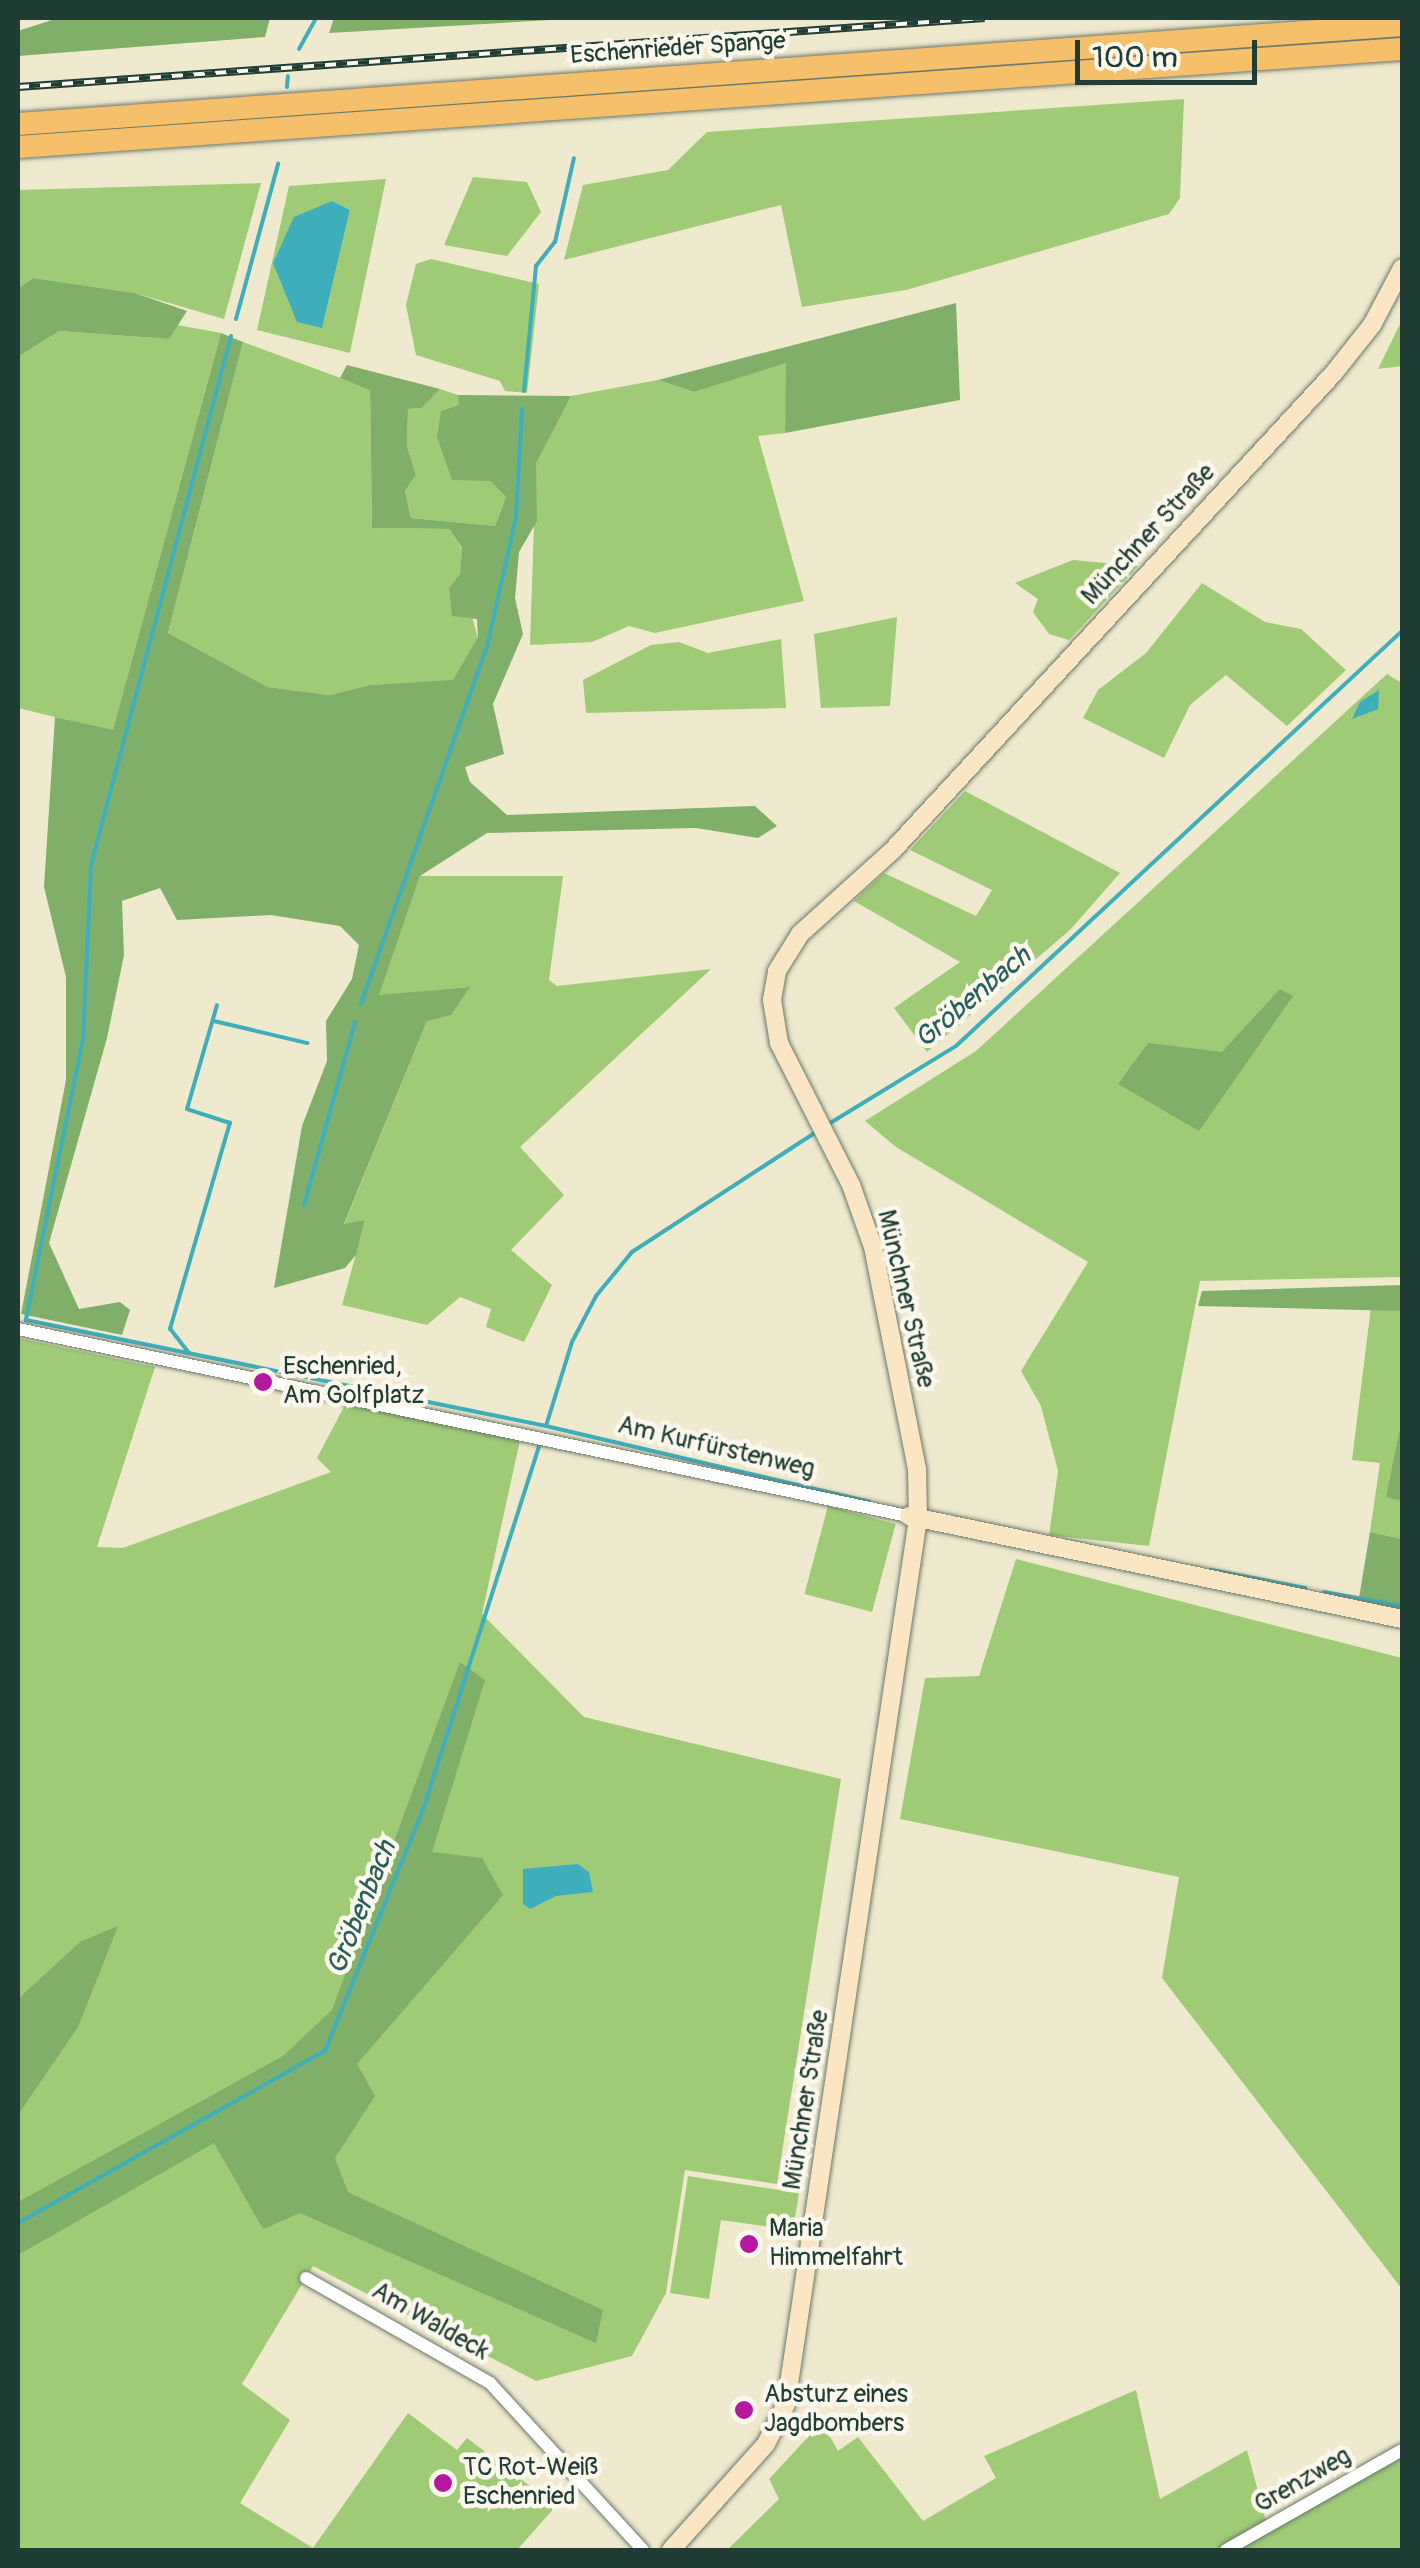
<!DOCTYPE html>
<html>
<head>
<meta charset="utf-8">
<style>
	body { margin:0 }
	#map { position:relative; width:1420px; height:2568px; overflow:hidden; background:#efe9ce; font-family:Pangolin,sans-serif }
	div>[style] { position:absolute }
	.green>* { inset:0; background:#9fcb77; transform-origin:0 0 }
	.forest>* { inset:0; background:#7faf68 }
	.water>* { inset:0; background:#3eaebb }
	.stream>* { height:4px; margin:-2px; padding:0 2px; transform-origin:2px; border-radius:2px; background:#3eaebb }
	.roads { filter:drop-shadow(0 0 2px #68796a) drop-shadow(0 0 2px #68796a) }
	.street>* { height:12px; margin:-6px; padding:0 6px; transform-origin:6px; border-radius:6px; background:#fff }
	.secondary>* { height:18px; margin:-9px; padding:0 9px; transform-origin:9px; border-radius:9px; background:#fbe6c4 }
	.highway>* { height:22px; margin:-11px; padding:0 11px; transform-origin:11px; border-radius:11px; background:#f6c06b }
	.rail>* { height:8px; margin-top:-4px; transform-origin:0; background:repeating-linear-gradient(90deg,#fbf7ec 0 11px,#1f3d34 0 22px); box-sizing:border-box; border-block:2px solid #1f3d34 }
	.dots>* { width:28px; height:28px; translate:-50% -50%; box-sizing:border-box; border:5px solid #fbf7ec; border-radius:50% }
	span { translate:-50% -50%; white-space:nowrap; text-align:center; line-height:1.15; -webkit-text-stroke:9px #fbf7ec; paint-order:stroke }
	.street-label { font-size:25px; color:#1f3d34 }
	.poi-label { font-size:25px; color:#1f3d34 }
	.left { translate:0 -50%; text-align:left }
	.water-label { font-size:28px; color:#285f5c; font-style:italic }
	.frame { position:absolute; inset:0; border:20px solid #1f3d34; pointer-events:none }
	.scale { position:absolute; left:1075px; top:40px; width:182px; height:45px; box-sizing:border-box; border:5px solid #1f3d34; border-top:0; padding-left:12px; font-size:30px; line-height:35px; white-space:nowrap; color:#1f3d34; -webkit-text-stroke:8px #fbf7ec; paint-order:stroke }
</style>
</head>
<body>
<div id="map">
	<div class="green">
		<i style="clip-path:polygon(1184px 99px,1180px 198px,1169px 214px,906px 290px,802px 307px,781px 205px,564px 260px,583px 185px,668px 170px,707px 132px)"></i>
		<i style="clip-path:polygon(473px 177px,527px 182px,541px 212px,507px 256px,444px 245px)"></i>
		<i style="clip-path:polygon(evenodd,386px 179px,350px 353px,257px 330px,289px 186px,386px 179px,332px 201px,350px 210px,322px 327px,297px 322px,332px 201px)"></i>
		<i style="clip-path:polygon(261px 183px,224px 319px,135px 293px,33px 278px,18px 288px,18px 190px)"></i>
		<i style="clip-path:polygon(431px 259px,539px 284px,527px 393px,505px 391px,500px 381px,416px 355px,406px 305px,416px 264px)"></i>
		<i style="clip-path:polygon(1402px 320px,1402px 366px,1378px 369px)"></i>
		<i style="clip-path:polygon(177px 325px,221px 333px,113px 731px,18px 708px,18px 357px,59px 331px,168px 339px)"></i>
		<i style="clip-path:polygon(243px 342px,370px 389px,372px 528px,449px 529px,462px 549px,460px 574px,478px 638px,453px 681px,370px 685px,329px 695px,268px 687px,168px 633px)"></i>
		<i style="clip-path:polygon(787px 362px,785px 433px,758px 436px,804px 601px,655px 633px,629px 626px,592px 642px,530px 645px,536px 464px,571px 396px,658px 380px,694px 392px)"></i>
		<i style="clip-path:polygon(440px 389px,458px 395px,490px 481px,506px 497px,495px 526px,411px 518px,405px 491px,416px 475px,407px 446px,408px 409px,422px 408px)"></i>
		<i style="clip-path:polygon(1073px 560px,1138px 566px,1069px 640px,1049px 634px,1033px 612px,1038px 599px,1015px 583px)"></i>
		<i style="clip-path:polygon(1202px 583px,1265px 622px,1301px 629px,1346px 670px,1287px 726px,1226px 675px,1190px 705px,1164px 758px,1083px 718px,1098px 690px,1146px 653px)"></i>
		<i style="clip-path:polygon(897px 617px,890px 706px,821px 708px,814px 634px)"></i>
		<i style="clip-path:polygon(781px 639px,786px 708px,586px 713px,583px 680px,651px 645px,679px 642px,708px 653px)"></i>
		<i style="clip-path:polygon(1387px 674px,1402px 683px,1402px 1277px,1200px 1281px,1149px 1546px,1049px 1535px,1058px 1471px,1041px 1406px,1021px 1371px,1088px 1262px,896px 1147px,865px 1121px,976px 1051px)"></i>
		<i style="clip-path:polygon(965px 791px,1120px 873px,1070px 930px,927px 1052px,894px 1008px,960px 962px,854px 901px,884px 873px,976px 916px,992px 890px,910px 850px)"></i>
		<i style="clip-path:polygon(420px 876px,563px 876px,549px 980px,557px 986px,711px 969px,520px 1147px,564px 1195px,511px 1250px,552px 1285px,524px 1342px,486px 1327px,491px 1309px,460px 1297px,427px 1325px,342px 1305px,365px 1221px,344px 1225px,427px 1021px,468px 987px,378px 996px)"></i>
		<i style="clip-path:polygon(1371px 1307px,1402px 1311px,1402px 1418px,1387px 1496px,1402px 1501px,1402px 1539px,1370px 1532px,1380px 1463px,1352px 1460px)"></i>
		<i style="clip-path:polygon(18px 1338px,155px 1367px,97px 1547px,123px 1548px,331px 1472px,317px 1458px,347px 1401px,520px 1440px,482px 1614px,584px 1717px,841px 1779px,777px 2184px,685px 2170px,666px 2293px,632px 2356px,536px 2381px,313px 2266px,242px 2384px,290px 2420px,240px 2503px,313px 2548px,408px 2413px,457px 2450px,467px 2438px,556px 2506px,517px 2550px,18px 2550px)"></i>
		<i style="left:828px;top:1506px;width:70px;height:91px;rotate:15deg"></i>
		<i style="clip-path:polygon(1016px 1559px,1402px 1658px,1402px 2289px,1162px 1978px,1179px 1877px,900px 1819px,925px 1678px,979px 1676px)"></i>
		<i style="clip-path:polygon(688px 2176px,799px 2193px,793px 2230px,721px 2220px,709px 2299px,670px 2293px)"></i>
		<i style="clip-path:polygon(1136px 2390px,1160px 2499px,1247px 2450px,1267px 2525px,1220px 2550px,727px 2550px,779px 2499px,769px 2479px,822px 2422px,838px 2451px,858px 2437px,923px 2521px,996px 2478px,984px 2456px)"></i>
		<i style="clip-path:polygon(1402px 2456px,1402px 2550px,1238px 2550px)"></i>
	</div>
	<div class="forest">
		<i style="clip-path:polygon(58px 18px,270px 18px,265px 37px,18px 56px,18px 31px)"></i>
		<i style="clip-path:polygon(334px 18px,585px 18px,329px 33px)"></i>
		<i style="clip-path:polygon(33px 278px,135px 293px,187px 311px,169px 339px,59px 331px,18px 357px,18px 288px)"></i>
		<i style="clip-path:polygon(956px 303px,960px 400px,785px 433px,786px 363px,694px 392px,658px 380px)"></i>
		<i style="clip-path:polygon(221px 333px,243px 342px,168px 633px,268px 687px,329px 695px,370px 685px,453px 680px,478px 637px,477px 619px,452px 616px,449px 588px,460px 574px,462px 548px,449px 529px,372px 528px,370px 390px,340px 378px,347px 365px,440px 389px,422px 408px,408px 409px,407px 446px,416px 475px,405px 491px,411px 518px,495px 526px,506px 497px,490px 481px,452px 480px,437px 437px,441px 411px,459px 405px,458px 395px,571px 396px,536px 464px,537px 521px,519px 552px,515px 598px,523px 634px,493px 704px,504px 754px,465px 767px,470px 782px,507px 815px,755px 806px,777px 826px,758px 838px,696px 828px,487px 833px,420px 876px,379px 995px,470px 987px,451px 1015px,427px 1021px,344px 1224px,365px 1220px,356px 1255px,345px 1268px,274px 1288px,302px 1126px,327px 1061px,326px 1021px,352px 979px,359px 945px,340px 926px,271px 915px,177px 920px,160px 888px,122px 901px,124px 955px,107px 1038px,49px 1243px,79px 1309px,120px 1302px,130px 1310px,122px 1335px,21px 1314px,66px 1080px,66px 977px,44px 887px,55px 717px,113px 730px)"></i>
		<i style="clip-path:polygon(1280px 989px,1293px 996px,1199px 1131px,1118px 1084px,1148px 1043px,1222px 1052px)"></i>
		<i style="clip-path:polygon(1402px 1285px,1402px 1311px,1198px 1306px,1202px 1291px)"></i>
		<i style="clip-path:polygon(1402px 1418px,1402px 1501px,1386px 1497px)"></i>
		<i style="clip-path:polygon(1370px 1532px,1402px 1539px,1402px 1612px,1358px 1604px)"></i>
		<i style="clip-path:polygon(460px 1662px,485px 1680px,432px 1852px,482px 1858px,503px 1895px,357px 2064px,375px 2096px,335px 2158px,348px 2192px,603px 2310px,596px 2343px,300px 2213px,263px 2229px,214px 2143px,18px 2255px,18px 2202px,283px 2056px,332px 2010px)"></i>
		<i style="clip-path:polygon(118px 1926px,78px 2027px,18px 2115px,18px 1999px,80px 1942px)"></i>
	</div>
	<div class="water">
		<i style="clip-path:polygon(332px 201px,350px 210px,322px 328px,297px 322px,273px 263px,294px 217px)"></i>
		<i style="clip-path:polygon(1379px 690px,1378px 709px,1352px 719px,1360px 702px)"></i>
		<i style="clip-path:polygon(578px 1864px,589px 1872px,593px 1892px,556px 1896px,530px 1909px,523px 1904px,523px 1869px)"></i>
	</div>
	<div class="stream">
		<i style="left:299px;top:49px;width:35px;rotate:-61deg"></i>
		<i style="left:287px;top:87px;width:11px;rotate:-85deg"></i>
		<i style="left:236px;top:319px;width:161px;rotate:-74.8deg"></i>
		<i style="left:231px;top:336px;width:547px;rotate:104.82deg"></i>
		<i style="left:91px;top:865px;width:174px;rotate:92.6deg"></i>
		<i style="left:83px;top:1039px;width:287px;rotate:101.5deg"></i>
		<i style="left:26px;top:1320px;width:531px;rotate:11.52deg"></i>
		<i style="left:546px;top:1426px;width:332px;rotate:13.2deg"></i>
		<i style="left:524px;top:391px;width:126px;rotate:-84.5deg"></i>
		<i style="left:536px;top:266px;width:31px;rotate:-52deg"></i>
		<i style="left:555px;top:242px;width:86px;rotate:-77.3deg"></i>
		<i style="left:361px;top:1004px;width:379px;rotate:-70.6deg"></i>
		<i style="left:487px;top:647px;width:133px;rotate:-77.4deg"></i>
		<i style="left:516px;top:517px;width:108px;rotate:-86.8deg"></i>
		<i style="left:214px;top:1021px;width:96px;rotate:13.3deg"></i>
		<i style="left:827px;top:1125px;width:151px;rotate:-31.5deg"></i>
		<i style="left:956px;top:1046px;width:609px;rotate:-42.94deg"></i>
		<i style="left:304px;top:1205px;width:190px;rotate:-74.4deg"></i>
		<i style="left:189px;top:1353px;width:31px;rotate:-128deg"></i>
		<i style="left:170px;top:1329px;width:215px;rotate:-73.8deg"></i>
		<i style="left:230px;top:1123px;width:45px;rotate:-162deg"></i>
		<i style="left:187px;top:1109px;width:108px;rotate:-73.9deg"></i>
		<i style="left:546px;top:1426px;width:88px;rotate:-72.8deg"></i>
		<i style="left:572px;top:1342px;width:52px;rotate:-62.4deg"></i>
		<i style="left:596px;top:1296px;width:57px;rotate:-50.7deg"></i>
		<i style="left:632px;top:1252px;width:223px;rotate:-33.1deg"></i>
		<i style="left:1211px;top:1570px;width:96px;rotate:10.8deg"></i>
		<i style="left:1324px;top:1592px;width:79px;rotate:10.2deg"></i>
		<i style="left:18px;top:2223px;width:352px;rotate:-29.3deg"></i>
		<i style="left:325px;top:2051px;width:260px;rotate:-67.9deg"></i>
		<i style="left:423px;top:1810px;width:385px;rotate:-72.3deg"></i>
	</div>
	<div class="roads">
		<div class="street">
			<i style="left:18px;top:1329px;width:909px;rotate:11.87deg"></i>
			<i style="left:306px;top:2278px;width:212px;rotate:29.7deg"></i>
			<i style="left:490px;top:2383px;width:226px;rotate:47.5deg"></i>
			<i style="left:1226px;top:2550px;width:202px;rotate:-29.6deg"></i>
		</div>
		<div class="secondary">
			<i style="left:909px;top:1516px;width:504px;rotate:11.8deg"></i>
			<i style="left:671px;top:2550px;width:142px;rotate:-48.1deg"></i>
			<i style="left:766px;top:2444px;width:45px;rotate:-63.4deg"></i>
			<i style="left:786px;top:2404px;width:895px;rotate:-81.52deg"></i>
			<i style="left:918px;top:1519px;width:50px;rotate:-91.1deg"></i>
			<i style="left:917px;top:1469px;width:226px;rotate:-101.2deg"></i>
			<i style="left:873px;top:1247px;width:66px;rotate:-109.5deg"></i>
			<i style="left:851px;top:1185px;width:159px;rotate:-116.9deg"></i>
			<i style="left:779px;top:1043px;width:44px;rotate:-99.2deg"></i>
			<i style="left:772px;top:1000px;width:29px;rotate:-80deg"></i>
			<i style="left:777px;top:971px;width:44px;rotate:-58.1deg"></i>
			<i style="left:800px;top:934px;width:124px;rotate:-42.1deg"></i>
			<i style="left:892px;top:851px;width:650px;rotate:-47.25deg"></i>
			<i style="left:1333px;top:374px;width:63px;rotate:-51.5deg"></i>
			<i style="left:1372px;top:325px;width:64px;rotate:-62.2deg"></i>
		</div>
		<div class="highway">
			<i style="left:18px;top:124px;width:1388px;rotate:-4.09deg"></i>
			<i style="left:18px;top:147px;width:1387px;rotate:-4.05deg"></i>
		</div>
	</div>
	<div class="rail">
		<i style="left:18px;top:87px;width:969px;rotate:-4.08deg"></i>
	</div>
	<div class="dots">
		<i style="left:263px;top:1382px;background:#b5179e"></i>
		<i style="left:749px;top:2244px;background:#b5179e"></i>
		<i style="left:744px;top:2410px;background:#b5179e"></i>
		<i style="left:443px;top:2483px;background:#b5179e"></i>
	</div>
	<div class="street-label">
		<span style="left:678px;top:49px;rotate:-4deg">Eschenrieder Spange</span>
		<span style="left:1149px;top:535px;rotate:-47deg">Münchner Straße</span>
		<span style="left:905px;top:1299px;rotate:77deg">Münchner Straße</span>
		<span style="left:716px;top:1448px;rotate:13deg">Am Kurfürstenweg</span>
		<span style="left:807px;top:2100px;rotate:-81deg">Münchner Straße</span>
		<span style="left:430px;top:2322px;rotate:30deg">Am Waldeck</span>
		<span style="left:1303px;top:2481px;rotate:-30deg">Grenzweg</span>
	</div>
	<div class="poi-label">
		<span class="left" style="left:283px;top:1382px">Eschenried,<br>Am Golfplatz</span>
		<span class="left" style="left:769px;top:2244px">Maria<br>Himmelfahrt</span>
		<span class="left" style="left:764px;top:2410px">Absturz eines<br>Jagdbombers</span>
		<span class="left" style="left:463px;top:2483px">TC Rot-Weiß<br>Eschenried</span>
	</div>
	<div class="water-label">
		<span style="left:973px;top:998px;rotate:-40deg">Gröbenbach</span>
		<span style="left:362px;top:1908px;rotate:-68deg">Gröbenbach</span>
	</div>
	<div class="frame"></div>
	<div class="scale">100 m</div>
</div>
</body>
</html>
